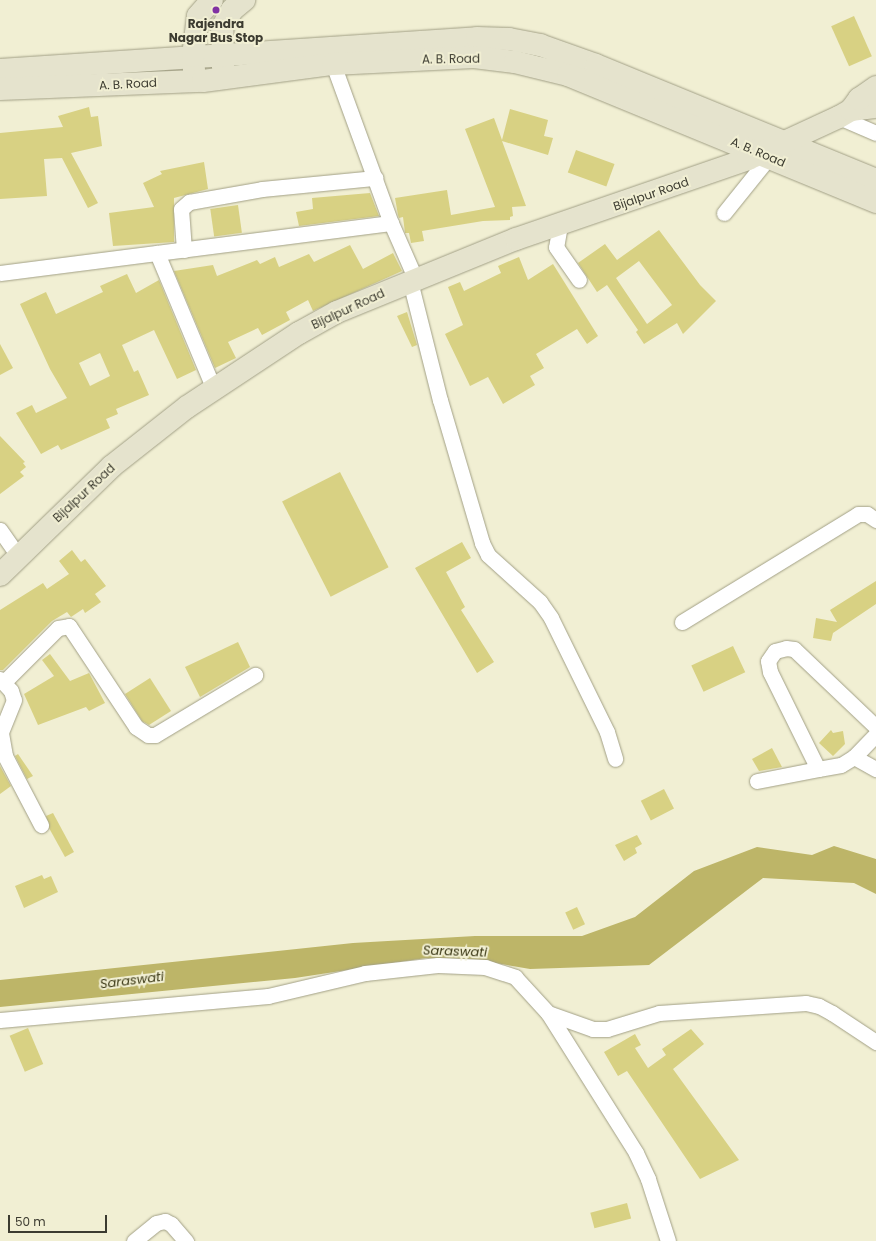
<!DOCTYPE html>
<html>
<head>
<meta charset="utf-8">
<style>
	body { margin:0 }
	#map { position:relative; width:876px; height:1241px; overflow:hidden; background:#f1efd3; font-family:Poppins,sans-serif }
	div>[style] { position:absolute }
	.water>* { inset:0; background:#bdb568 }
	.building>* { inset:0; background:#d8d183; transform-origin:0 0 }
	.roads { filter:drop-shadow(0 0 1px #a2a086) drop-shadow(0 0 1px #a2a086) }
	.street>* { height:15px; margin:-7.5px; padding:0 7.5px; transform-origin:7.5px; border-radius:7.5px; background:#fff }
	.secondary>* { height:22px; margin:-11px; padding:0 11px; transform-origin:11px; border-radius:11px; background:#e5e3cd }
	.dots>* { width:11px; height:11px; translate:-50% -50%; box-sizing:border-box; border:2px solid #f1efd3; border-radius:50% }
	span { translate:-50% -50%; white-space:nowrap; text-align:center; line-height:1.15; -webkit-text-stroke:4px #f1efd3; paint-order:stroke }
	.poi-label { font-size:12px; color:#3c3b30; font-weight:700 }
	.street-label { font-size:12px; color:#3c3b30 }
	.water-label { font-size:13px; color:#3b3815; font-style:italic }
	.scale { position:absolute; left:8px; top:1215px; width:99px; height:18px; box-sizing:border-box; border:2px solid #3c3b30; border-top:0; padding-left:5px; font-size:12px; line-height:14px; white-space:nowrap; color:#3c3b30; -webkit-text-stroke:3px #f1efd3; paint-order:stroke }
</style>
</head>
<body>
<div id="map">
	<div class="water">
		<i style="clip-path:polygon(834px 846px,876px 859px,876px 894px,854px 883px,763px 878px,649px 965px,530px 969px,478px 960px,426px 958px,295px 978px,0 1007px,0 980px,353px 943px,475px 936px,582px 936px,635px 917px,694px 871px,757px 847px,812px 855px)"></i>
	</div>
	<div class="building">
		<i style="left:854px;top:16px;width:44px;height:25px;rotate:66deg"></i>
		<i style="clip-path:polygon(89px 107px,91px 117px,98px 116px,102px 146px,71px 153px,98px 203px,88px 208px,62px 158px,44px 159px,47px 196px,0 199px,0 133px,63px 127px,58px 116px)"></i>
		<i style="clip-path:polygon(510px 109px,548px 120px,544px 136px,553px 138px,548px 155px,502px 141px,526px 206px,512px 207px,513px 216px,510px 217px,510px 220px,483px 221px,422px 231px,424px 241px,411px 243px,409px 233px,405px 233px,403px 217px,399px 218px,398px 215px,395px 198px,447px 190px,451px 215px,495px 207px,465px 129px,494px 118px,502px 140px)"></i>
		<i style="left:576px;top:150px;width:41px;height:24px;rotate:20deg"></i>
		<i style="clip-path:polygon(204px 162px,208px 189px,174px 198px,174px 242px,113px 246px,109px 213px,154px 207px,143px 183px,162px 174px,160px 171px)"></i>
		<i style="clip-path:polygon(370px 193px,379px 216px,299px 226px,296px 212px,313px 209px,312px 198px)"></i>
		<i style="left:238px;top:205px;width:28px;height:28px;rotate:82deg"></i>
		<i style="clip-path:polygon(evenodd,659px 230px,700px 285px,716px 301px,683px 334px,677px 323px,644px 344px,636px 332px,638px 330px,607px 285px,597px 292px,578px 263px,605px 244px,617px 260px,659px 230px,639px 261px,672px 305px,647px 324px,616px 278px,639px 261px)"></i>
		<i style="clip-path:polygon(350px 245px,363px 269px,393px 253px,402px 271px,313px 311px,308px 300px,286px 312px,290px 320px,262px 335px,258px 328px,228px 342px,236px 358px,215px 368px,174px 271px,213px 265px,217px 276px,257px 260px,260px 264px,275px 257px,279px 267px,309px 254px,314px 262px)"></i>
		<i style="clip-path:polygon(519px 257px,528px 280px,553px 264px,598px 336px,587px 344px,577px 329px,536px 354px,544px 368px,530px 376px,535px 385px,503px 404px,488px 377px,470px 386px,445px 334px,463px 325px,448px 287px,460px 282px,464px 291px,501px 273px,498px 266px)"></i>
		<i style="clip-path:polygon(evenodd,127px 274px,136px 293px,159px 280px,196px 370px,177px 379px,154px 330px,122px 345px,134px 372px,138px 370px,149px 395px,116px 409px,118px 414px,106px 419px,110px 428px,61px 450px,58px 445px,41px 454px,16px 413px,32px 405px,36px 413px,67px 398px,50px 369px,20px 304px,46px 292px,56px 314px,103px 292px,100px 286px,127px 274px,100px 353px,110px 376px,90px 386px,79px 363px,100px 353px)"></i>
		<i style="clip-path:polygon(407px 312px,417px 345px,412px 347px,397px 316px)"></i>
		<i style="clip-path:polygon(0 344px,13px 368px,0 375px)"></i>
		<i style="clip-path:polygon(0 436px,25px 462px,23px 463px,26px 467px,20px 472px,24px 476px,0 494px)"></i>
		<i style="left:340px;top:472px;width:107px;height:65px;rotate:63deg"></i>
		<i style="clip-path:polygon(462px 542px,471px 558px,446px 572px,465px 607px,461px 610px,494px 662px,477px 673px,415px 568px)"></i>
		<i style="clip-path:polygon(72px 550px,81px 562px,85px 559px,106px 586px,95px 594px,101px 602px,85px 613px,83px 609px,71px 617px,67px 612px,52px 621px,3px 670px,0 670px,0 610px,43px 583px,47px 589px,69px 574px,59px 561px)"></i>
		<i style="clip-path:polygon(876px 581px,876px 604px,833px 633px,831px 641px,813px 638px,816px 618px,837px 622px,830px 610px)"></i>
		<i style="clip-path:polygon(238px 642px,250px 667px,200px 697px,185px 667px)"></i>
		<i style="left:733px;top:646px;width:29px;height:46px;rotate:65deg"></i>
		<i style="clip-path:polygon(50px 654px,70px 681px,89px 673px,105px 703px,89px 711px,86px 707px,38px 725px,24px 694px,54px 676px,42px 660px)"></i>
		<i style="clip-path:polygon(150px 678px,171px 711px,149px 725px,142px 721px,125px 694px)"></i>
		<i style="clip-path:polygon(831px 730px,833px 733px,843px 731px,845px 744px,833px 756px,819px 743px)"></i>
		<i style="clip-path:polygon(772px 748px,782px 767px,759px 771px,752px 759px)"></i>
		<i style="clip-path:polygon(18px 754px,33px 776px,27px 779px,15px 756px)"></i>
		<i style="clip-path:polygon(0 766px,11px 786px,0 794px)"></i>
		<i style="left:664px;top:789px;width:22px;height:26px;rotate:63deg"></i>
		<i style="clip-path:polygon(53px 813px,74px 852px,65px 857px,49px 828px,46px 816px)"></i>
		<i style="clip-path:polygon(637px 835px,642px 844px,635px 848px,637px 853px,624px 861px,615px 845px)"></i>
		<i style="clip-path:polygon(42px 875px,44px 879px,51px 876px,58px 892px,24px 908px,15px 886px)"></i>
		<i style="left:577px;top:907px;width:19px;height:13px;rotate:65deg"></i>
		<i style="left:28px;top:1028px;width:39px;height:20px;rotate:67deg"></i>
		<i style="clip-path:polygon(691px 1029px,704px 1044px,673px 1069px,739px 1160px,700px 1179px,627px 1071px,618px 1076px,604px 1052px,635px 1034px,641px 1045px,635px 1048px,648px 1068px,666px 1055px,662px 1049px)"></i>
		<i style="left:627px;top:1203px;width:16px;height:38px;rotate:75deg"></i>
	</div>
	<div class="roads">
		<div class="street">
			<i style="left:333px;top:64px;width:169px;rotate:70deg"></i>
			<i style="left:391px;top:223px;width:62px;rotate:66.3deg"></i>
			<i style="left:839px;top:117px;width:40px;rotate:23.4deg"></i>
			<i style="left:724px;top:213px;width:72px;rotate:-51.2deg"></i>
			<i style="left:560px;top:225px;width:22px;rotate:100deg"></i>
			<i style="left:556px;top:247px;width:40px;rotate:55.1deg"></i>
			<i style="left:184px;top:250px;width:41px;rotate:-94.2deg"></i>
			<i style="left:181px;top:209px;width:11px;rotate:-41deg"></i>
			<i style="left:189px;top:202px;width:74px;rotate:-10.1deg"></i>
			<i style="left:262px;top:189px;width:114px;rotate:-5.6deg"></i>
			<i style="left:157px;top:253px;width:147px;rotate:67.3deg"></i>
			<i style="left:0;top:273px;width:394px;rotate:-7.3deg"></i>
			<i style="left:410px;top:281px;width:123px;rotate:75.9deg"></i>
			<i style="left:440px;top:400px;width:149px;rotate:73.6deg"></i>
			<i style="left:482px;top:543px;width:13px;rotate:63deg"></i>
			<i style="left:488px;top:555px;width:70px;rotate:42.1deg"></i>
			<i style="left:540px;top:602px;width:19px;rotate:55deg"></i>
			<i style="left:551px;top:618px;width:127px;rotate:63.8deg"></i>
			<i style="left:607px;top:732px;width:28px;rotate:73deg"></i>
			<i style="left:0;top:530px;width:32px;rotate:55deg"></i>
			<i style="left:682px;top:622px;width:206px;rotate:-31.5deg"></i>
			<i style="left:858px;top:514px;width:9px"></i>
			<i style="left:867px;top:514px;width:11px;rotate:34deg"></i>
			<i style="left:0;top:679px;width:16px;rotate:47deg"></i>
			<i style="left:11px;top:691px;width:9px;rotate:72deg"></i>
			<i style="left:14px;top:700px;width:35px;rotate:112deg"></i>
			<i style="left:1px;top:733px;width:23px;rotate:80deg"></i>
			<i style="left:5px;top:756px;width:78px;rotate:62.4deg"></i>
			<i style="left:4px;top:682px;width:76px;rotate:-45deg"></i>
			<i style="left:58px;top:628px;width:11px;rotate:-10deg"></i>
			<i style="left:69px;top:626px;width:121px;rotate:56.4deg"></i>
			<i style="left:136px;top:727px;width:14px;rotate:34deg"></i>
			<i style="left:148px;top:735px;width:7px"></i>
			<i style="left:155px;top:735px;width:117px;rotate:-31deg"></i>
			<i style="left:854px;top:757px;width:25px;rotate:29deg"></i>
			<i style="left:818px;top:769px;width:23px;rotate:-10deg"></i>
			<i style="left:841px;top:765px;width:15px;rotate:-32deg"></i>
			<i style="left:854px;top:757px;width:32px;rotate:-46deg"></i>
			<i style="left:757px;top:781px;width:62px;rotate:-11.1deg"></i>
			<i style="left:818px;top:769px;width:108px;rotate:-116.3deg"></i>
			<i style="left:770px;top:672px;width:11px;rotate:-100deg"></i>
			<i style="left:768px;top:661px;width:12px;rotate:-55deg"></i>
			<i style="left:775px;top:651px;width:11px;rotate:-15deg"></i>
			<i style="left:786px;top:648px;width:8px;rotate:7deg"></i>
			<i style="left:794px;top:649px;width:113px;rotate:43.6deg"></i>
			<i style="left:548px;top:1013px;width:48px;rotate:19.6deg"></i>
			<i style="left:593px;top:1029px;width:14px"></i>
			<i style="left:607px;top:1029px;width:54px;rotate:-17.1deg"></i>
			<i style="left:659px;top:1013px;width:147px;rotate:-3.9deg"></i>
			<i style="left:806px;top:1003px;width:13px;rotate:13deg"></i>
			<i style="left:819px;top:1006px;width:15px;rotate:28deg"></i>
			<i style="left:832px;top:1013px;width:53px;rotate:33.4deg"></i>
			<i style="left:0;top:1020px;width:269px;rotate:-5.1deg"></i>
			<i style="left:268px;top:996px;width:100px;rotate:-13.3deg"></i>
			<i style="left:365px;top:973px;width:73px;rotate:-6.3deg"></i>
			<i style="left:438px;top:965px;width:47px;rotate:2.4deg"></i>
			<i style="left:485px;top:967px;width:32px;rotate:18deg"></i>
			<i style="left:515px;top:977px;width:49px;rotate:47.5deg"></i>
			<i style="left:548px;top:1013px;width:165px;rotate:57.8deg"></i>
			<i style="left:636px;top:1153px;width:29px;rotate:65deg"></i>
			<i style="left:648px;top:1179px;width:65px;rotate:72.1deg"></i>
			<i style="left:134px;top:1241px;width:28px;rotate:-39deg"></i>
			<i style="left:156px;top:1223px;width:9px;rotate:-13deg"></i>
			<i style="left:165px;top:1221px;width:7px;rotate:27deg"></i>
			<i style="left:171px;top:1224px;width:23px;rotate:49deg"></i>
		</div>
		<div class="secondary">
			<i style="left:223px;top:67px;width:39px;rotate:-91deg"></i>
			<i style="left:222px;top:28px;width:21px;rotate:-61deg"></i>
			<i style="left:232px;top:10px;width:16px;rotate:-40deg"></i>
			<i style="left:0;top:70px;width:478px;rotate:-3.8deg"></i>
			<i style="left:477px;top:38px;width:32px;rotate:2deg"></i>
			<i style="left:509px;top:39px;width:32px;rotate:11deg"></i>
			<i style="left:540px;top:45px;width:59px;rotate:19.7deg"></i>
			<i style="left:596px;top:65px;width:303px;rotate:22.3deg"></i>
			<i style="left:194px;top:70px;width:14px;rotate:-94deg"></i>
			<i style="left:193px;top:56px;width:40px;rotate:-82.9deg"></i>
			<i style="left:198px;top:16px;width:21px;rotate:-49deg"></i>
			<i style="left:0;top:89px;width:203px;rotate:-2.3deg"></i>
			<i style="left:203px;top:81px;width:131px;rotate:-7.5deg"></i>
			<i style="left:333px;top:64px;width:141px;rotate:-2.8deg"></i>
			<i style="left:474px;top:57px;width:41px;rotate:7deg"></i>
			<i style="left:515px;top:62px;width:55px;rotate:13.8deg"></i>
			<i style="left:568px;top:75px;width:333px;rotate:22.4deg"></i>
			<i style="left:851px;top:110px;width:25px;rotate:-7deg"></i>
			<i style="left:0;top:575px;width:156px;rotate:-44.2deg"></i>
			<i style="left:112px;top:466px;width:95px;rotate:-38.2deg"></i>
			<i style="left:187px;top:407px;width:134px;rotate:-33.5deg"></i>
			<i style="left:299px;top:333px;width:43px;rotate:-28.9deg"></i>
			<i style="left:337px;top:312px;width:193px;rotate:-22.2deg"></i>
			<i style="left:516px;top:239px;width:245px;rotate:-19deg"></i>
			<i style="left:748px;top:159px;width:100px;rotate:-24.8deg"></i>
			<i style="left:839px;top:117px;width:14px;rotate:-30deg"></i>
			<i style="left:851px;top:110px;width:14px;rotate:-54deg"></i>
			<i style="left:859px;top:99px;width:21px;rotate:-35deg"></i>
		</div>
	</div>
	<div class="dots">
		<i style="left:216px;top:10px;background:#8132a3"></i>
	</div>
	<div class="poi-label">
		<span style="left:216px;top:31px">Rajendra<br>Nagar Bus Stop</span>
	</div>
	<div class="street-label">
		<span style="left:451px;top:59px;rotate:-1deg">A. B. Road</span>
		<span style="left:128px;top:84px;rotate:-3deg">A. B. Road</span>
		<span style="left:758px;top:152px;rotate:23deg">A. B. Road</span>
		<span style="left:651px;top:194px;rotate:-19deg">Bijalpur Road</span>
		<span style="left:348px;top:309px;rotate:-25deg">Bijalpur Road</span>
		<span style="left:84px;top:493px;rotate:-43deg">Bijalpur Road</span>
	</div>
	<div class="water-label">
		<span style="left:455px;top:952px;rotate:2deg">Saraswati</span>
		<span style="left:132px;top:981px;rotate:-7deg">Saraswati</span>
	</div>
	<div class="scale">50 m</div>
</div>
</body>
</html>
